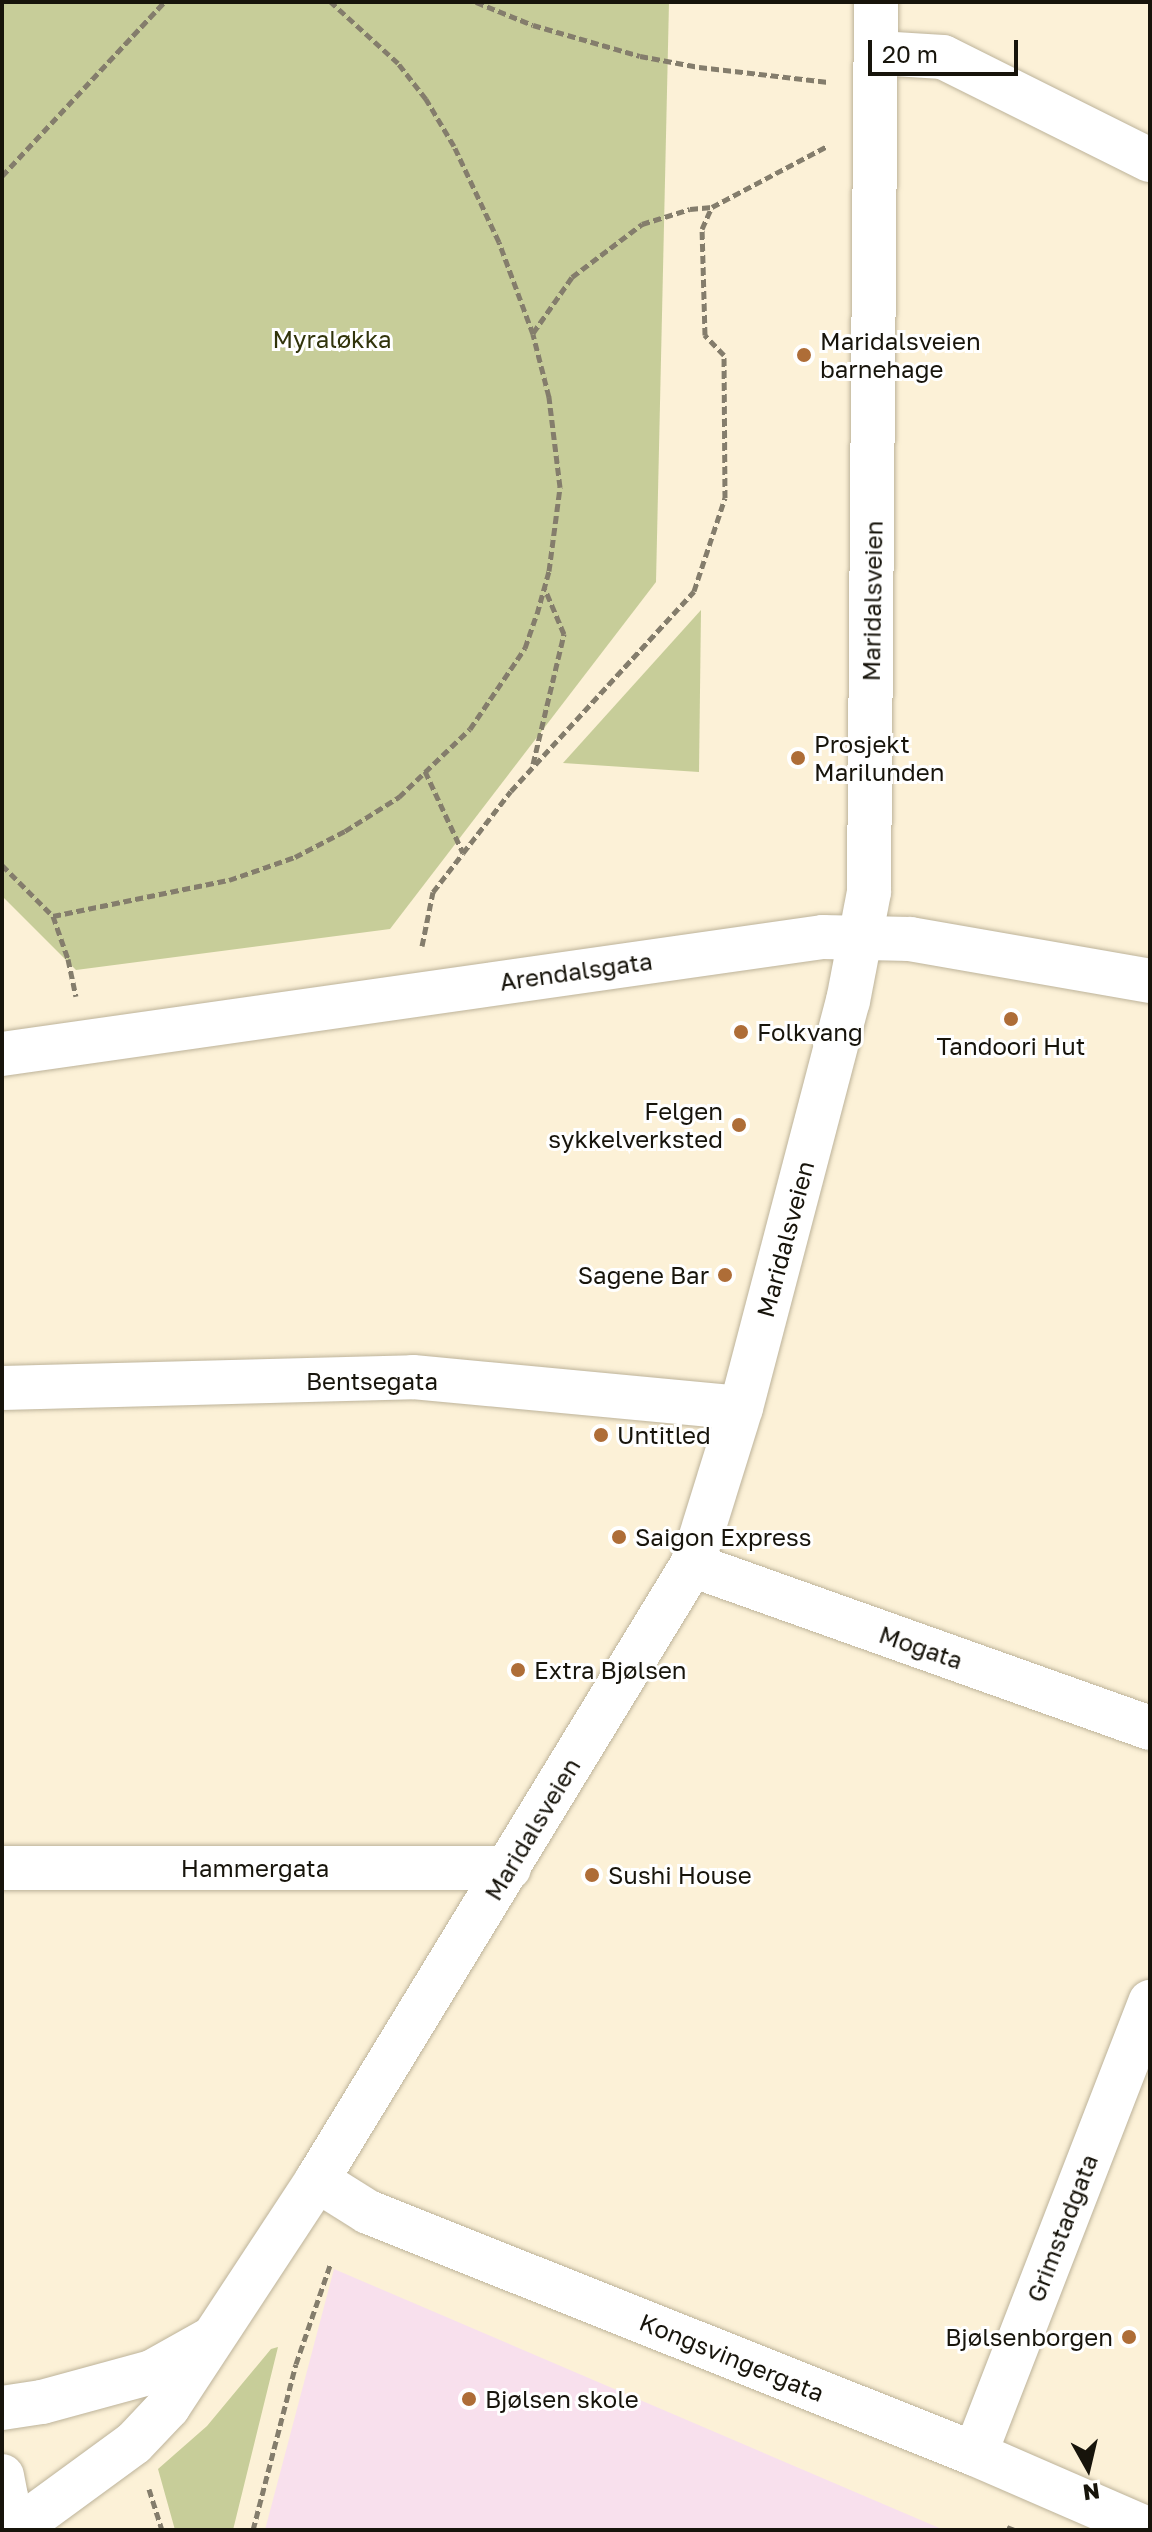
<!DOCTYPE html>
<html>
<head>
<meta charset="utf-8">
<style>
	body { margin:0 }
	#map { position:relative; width:1152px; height:2532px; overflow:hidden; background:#fcf1d7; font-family:"Golos Text",sans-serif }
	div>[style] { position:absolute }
	.education>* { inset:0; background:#f8e0ed }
	.green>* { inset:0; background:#c7cd99 }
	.path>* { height:5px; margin-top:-2.5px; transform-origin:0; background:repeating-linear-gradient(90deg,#847d6c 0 8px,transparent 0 12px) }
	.roads { filter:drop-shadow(0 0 2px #bdb39a) drop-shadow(0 0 2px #bdb39a) }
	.minor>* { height:44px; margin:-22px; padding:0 22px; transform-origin:22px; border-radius:22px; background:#fff }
	.tertiary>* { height:44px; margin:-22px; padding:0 22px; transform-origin:22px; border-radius:22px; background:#fff }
	.dots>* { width:22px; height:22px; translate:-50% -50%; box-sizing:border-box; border:4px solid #fff; border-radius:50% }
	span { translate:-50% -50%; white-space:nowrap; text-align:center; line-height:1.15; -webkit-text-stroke:6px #fff; paint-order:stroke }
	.park-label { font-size:24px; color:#31340b }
	.poi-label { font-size:24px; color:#17140b }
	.left { translate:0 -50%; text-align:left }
	.right { translate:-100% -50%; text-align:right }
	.street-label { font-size:24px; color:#17140b }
	.frame { position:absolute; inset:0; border:4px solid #17140b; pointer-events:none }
	.north { position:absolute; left:1048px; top:2428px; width:80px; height:80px; -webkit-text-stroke:6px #fff; paint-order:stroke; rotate:172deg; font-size:22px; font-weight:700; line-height:32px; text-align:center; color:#17140b }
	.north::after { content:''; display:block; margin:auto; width:28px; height:36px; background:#17140b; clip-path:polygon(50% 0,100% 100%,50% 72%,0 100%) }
	.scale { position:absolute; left:868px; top:40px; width:150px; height:36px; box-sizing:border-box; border:4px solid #17140b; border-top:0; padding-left:10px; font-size:24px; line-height:28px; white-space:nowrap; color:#17140b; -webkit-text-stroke:6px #fff; paint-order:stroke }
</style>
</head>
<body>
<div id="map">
	<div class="education">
		<i style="clip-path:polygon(334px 2269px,944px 2530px,265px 2530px)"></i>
	</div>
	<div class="green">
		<i style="clip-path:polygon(2px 2px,669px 2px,656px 582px,390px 929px,76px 970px,2px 896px)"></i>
		<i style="clip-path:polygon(701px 610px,699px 772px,563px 763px)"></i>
		<i style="clip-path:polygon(278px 2347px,233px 2530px,175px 2530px,158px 2469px,207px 2426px,271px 2349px)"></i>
	</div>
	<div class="path">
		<i style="left:476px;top:2px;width:61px;rotate:22deg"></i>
		<i style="left:533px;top:25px;width:111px;rotate:16.2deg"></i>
		<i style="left:640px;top:56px;width:60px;rotate:10.6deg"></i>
		<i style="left:699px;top:67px;width:130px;rotate:6.6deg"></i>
		<i style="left:2px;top:176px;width:238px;rotate:-47deg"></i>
		<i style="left:533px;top:333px;width:68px;rotate:-55.1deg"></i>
		<i style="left:572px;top:277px;width:88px;rotate:-37.1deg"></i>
		<i style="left:642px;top:224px;width:50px;rotate:-17.4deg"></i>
		<i style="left:690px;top:209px;width:22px;rotate:-5deg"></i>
		<i style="left:533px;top:764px;width:134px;rotate:-76.6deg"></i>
		<i style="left:564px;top:634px;width:49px;rotate:-112.9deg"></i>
		<i style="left:425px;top:771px;width:90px;rotate:65.1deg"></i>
		<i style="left:2px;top:865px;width:72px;rotate:45deg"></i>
		<i style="left:53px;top:916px;width:46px;rotate:70.8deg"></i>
		<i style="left:68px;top:959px;width:38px;rotate:78deg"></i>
		<i style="left:53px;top:916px;width:180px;rotate:-11.6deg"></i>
		<i style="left:229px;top:880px;width:70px;rotate:-19.2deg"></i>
		<i style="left:295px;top:857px;width:56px;rotate:-27.5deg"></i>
		<i style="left:345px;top:831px;width:64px;rotate:-32.2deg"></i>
		<i style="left:399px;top:797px;width:98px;rotate:-43.8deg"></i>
		<i style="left:470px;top:729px;width:98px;rotate:-55.8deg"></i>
		<i style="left:525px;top:648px;width:36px;rotate:-71deg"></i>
		<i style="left:537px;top:614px;width:45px;rotate:-74.4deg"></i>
		<i style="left:549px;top:571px;width:85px;rotate:-82.5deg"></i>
		<i style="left:560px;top:487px;width:91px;rotate:-97deg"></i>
		<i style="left:549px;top:397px;width:65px;rotate:-104.3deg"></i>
		<i style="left:533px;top:334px;width:98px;rotate:-110.3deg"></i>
		<i style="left:499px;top:242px;width:106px;rotate:-115.1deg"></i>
		<i style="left:454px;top:146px;width:55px;rotate:-120.8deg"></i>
		<i style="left:426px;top:99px;width:46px;rotate:-127.9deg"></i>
		<i style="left:398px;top:63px;width:91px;rotate:-137.7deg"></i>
		<i style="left:422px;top:946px;width:55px;rotate:-78.5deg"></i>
		<i style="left:433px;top:892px;width:49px;rotate:-52.4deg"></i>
		<i style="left:463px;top:853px;width:78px;rotate:-52.3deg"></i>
		<i style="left:511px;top:791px;width:271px;rotate:-47.5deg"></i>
		<i style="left:694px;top:591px;width:98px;rotate:-71.6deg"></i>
		<i style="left:725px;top:498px;width:143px;rotate:-90.4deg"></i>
		<i style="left:724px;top:355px;width:28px;rotate:-134deg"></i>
		<i style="left:705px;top:335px;width:106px;rotate:-91.6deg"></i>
		<i style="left:702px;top:229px;width:24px;rotate:-66deg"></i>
		<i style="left:712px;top:207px;width:130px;rotate:-27.9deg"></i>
		<i style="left:149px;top:2489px;width:43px;rotate:72.4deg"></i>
		<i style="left:1007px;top:2527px;width:9px;rotate:21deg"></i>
		<i style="left:253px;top:2530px;width:171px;rotate:-75.5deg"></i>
		<i style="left:296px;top:2364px;width:105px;rotate:-71deg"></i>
	</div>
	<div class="roads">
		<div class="minor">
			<i style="left:878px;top:53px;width:65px;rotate:3.5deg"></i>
			<i style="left:943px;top:57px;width:231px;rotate:26.5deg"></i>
			<i style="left:2px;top:1388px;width:411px;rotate:-1.5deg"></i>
			<i style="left:413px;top:1377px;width:329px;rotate:5.4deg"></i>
			<i style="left:692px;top:1565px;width:486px;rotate:19.6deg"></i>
			<i style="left:2px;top:1868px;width:507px"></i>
			<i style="left:317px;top:2180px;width:60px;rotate:32.1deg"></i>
			<i style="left:368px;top:2212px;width:653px;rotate:21.74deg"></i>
			<i style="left:975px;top:2454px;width:191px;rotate:23.5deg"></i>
			<i style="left:2px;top:2408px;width:40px;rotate:-8.5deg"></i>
			<i style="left:42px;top:2402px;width:114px;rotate:-15.3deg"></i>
			<i style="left:152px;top:2372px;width:65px;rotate:-29.3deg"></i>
			<i style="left:975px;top:2454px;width:485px;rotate:-68.8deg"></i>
			<i style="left:15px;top:2530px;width:147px;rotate:-36.2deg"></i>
			<i style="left:134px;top:2443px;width:50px;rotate:-46.6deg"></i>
			<i style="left:168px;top:2407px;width:272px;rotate:-56.7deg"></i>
			<i style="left:317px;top:2180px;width:720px;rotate:-58.63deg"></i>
			<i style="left:692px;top:1565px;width:164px;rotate:-72.7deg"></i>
			<i style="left:741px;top:1408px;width:421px;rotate:-75.3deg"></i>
			<i style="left:848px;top:1001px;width:111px;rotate:-79.1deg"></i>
			<i style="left:869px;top:892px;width:890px;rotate:-89.55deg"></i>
		</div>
		<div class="tertiary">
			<i style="left:2px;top:1054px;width:829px;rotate:-8.11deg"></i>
			<i style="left:823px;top:937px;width:87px;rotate:1.3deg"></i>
			<i style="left:910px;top:939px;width:244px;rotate:9.9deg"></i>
			<i style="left:2px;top:2476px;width:21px;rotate:79deg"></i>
			<i style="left:6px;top:2497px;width:28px;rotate:98deg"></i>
		</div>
	</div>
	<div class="dots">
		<i style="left:804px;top:355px;background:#ae6d37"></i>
		<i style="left:798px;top:758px;background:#ae6d37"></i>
		<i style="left:1011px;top:1019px;background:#ae6d37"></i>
		<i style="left:741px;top:1032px;background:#ae6d37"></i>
		<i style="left:739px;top:1125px;background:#ae6d37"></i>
		<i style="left:725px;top:1275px;background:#ae6d37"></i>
		<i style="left:601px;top:1435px;background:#ae6d37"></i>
		<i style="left:619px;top:1537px;background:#ae6d37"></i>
		<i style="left:518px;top:1670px;background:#ae6d37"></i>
		<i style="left:592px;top:1875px;background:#ae6d37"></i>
		<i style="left:1129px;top:2337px;background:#ae6d37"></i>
		<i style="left:469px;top:2399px;background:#ae6d37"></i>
	</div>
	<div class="park-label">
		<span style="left:332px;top:339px">Myraløkka</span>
	</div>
	<div class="poi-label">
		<span class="left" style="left:820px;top:355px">Maridalsveien<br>barnehage</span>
		<span class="left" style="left:814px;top:758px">Prosjekt<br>Marilunden</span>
		<span class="left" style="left:757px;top:1032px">Folkvang</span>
		<span style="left:1011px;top:1046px">Tandoori Hut</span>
		<span class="right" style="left:723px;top:1125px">Felgen<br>sykkelverksted</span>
		<span class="right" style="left:709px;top:1275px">Sagene Bar</span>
		<span class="left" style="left:617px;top:1435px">Untitled</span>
		<span class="left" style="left:635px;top:1537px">Saigon Express</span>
		<span class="left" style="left:534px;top:1670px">Extra Bjølsen</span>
		<span class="left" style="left:608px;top:1875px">Sushi House</span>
		<span class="right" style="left:1113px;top:2337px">Bjølsenborgen</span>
		<span class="left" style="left:485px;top:2399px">Bjølsen skole</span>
	</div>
	<div class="street-label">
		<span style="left:872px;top:601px;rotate:-89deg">Maridalsveien</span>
		<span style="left:576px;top:971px;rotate:-8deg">Arendalsgata</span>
		<span style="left:785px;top:1239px;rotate:-75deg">Maridalsveien</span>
		<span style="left:372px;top:1381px">Bentsegata</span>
		<span style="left:921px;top:1647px;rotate:19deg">Mogata</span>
		<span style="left:532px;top:1829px;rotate:-59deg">Maridalsveien</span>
		<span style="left:255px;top:1868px">Hammergata</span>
		<span style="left:1062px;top:2228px;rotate:-69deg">Grimstadgata</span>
		<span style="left:732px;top:2357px;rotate:22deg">Kongsvingergata</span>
	</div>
	<div class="frame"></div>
	<div class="north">N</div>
	<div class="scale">20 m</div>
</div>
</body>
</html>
